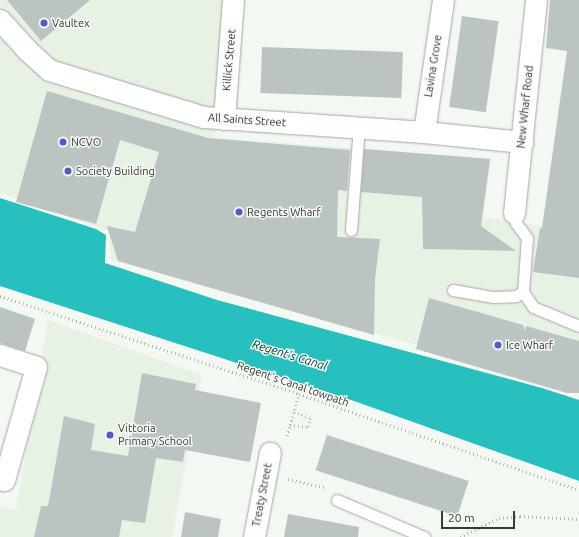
<!DOCTYPE html>
<html>
<head>
<meta charset="utf-8">
<style>
	body { margin:0 }
	#map { position:relative; width:579px; height:537px; overflow:hidden; background:#f3f9f2; font-family:Ubuntu,sans-serif }
	div>[style] { position:absolute }
	.built>* { inset:0; background:#e7f2e4 }
	.water>* { inset:0; background:#27c0bf }
	.building>* { inset:0; background:#bbc4c0; transform-origin:0 0 }
	.path>* { height:2.5px; margin-top:-1.25px; transform-origin:0; background:repeating-linear-gradient(90deg,#b4b9b4 0 1px,transparent 0 4px) }
	.roads { filter:drop-shadow(0 0 1px #a3a8a1) drop-shadow(0 0 1px #a3a8a1) }
	.lane>* { height:11px; margin:-5.5px; padding:0 5.5px; transform-origin:5.5px; border-radius:5.5px; background:#fff }
	.street>* { height:21px; margin:-10.5px; padding:0 10.5px; transform-origin:10.5px; border-radius:10.5px; background:#fff }
	.dots>* { width:11px; height:11px; translate:-50% -50%; box-sizing:border-box; border:2px solid #f3f9f2; border-radius:50% }
	span { translate:-50% -50%; white-space:nowrap; text-align:center; line-height:1.15; -webkit-text-stroke:3px #f3f9f2; paint-order:stroke }
	.poi-label { font-size:11px; color:#373937 }
	.left { translate:0 -50%; text-align:left }
	.street-label { font-size:11px; color:#373937 }
	.water-label { font-size:12px; color:#004343; font-style:italic }
	.scale { position:absolute; left:441px; top:511px; width:74px; height:18px; box-sizing:border-box; border:2px solid #373937; border-top:0; padding-left:5px; font-size:12px; line-height:14px; white-space:nowrap; color:#373937; -webkit-text-stroke:3px #f3f9f2; paint-order:stroke }
</style>
</head>
<body>
<div id="map">
	<div class="built">
		<i style="clip-path:polygon(0 0,225px 0,215px 138px,491px 158px,483px 217px,579px 231px,579px 390px,111px 260px,108px 231px,0 193px)"></i>
		<i style="clip-path:polygon(48px 320px,202px 375px,172px 537px,0 537px,0 506px,16px 510px)"></i>
	</div>
	<div class="water">
		<i style="clip-path:polygon(0 198px,96px 229px,106px 235px,105px 263px,217px 300px,542px 388px,579px 400px,579px 481px,354px 401px,0 286px)"></i>
	</div>
	<div class="building">
		<i style="clip-path:polygon(7px 0,90px 0,41px 41px)"></i>
		<i style="clip-path:polygon(550px 0,579px 0,579px 278px,533px 272px,540px 228px,542px 228px,567px 51px,546px 48px)"></i>
		<i style="left:462px;top:16px;width:37px;height:92px;rotate:8deg"></i>
		<i style="left:262px;top:47px;width:141px;height:46px;rotate:2deg"></i>
		<i style="clip-path:polygon(47px 91px,208px 138px,350px 150px,347px 191px,338px 190px,337px 237px,380px 239px,375px 279px,374px 335px,118px 261px,107px 226px,135px 232px,159px 152px,120px 140px,96px 224px,16px 202px)"></i>
		<i style="clip-path:polygon(364px 149px,490px 159px,481px 226px,516px 251px,423px 249px,422px 197px,361px 192px)"></i>
		<i style="clip-path:polygon(429px 298px,523px 325px,525px 331px,526px 326px,579px 341px,579px 393px,567px 393px,416px 349px)"></i>
		<i style="clip-path:polygon(0 307px,35px 319px,25px 351px,0 343px)"></i>
		<i style="clip-path:polygon(142px 373px,196px 384px,195px 390px,261px 403px,250px 462px,185px 450px,183px 462px,156px 458px,145px 523px,122px 520px,119px 537px,34px 537px,41px 506px,48px 506px,64px 416px,95px 424px,91px 450px,128px 456px)"></i>
		<i style="left:327px;top:435px;width:149px;height:37px;rotate:18deg"></i>
		<i style="clip-path:polygon(185px 512px,221px 519px,218px 537px,181px 537px)"></i>
		<i style="clip-path:polygon(288px 514px,359px 527px,358px 537px,284px 537px)"></i>
	</div>
	<div class="path">
		<i style="left:0;top:296px;width:315px;rotate:18.1deg"></i>
		<i style="left:299px;top:394px;width:296px;rotate:18.9deg"></i>
		<i style="left:290px;top:425px;width:32px;rotate:-74deg"></i>
		<i style="left:287px;top:436px;width:11px;rotate:-75deg"></i>
		<i style="left:290px;top:425px;width:18px;rotate:6deg"></i>
		<i style="left:308px;top:427px;width:9px;rotate:-77deg"></i>
		<i style="left:310px;top:418px;width:18px;rotate:-161deg"></i>
		<i style="left:288px;top:479px;width:37px;rotate:13deg"></i>
		<i style="left:460px;top:537px;width:43px;rotate:-26deg"></i>
		<i style="left:499px;top:518px;width:21px;rotate:-5deg"></i>
		<i style="left:520px;top:516px;width:59px;rotate:2.9deg"></i>
	</div>
	<div class="roads">
		<div class="lane">
			<i style="left:514px;top:213px;width:10px;rotate:79deg"></i>
			<i style="left:516px;top:223px;width:19px;rotate:54deg"></i>
			<i style="left:527px;top:238px;width:54px;rotate:94.2deg"></i>
			<i style="left:351px;top:230px;width:103px;rotate:-85.6deg"></i>
			<i style="left:453px;top:290px;width:41px;rotate:9.9deg"></i>
			<i style="left:493px;top:297px;width:23px;rotate:-2deg"></i>
			<i style="left:516px;top:296px;width:8px;rotate:-30deg"></i>
			<i style="left:523px;top:292px;width:18px;rotate:56deg"></i>
			<i style="left:533px;top:307px;width:50px;rotate:22.4deg"></i>
			<i style="left:337px;top:500px;width:95px;rotate:23deg"></i>
		</div>
		<div class="street">
			<i style="left:0;top:20px;width:42px;rotate:47.9deg"></i>
			<i style="left:28px;top:51px;width:28px;rotate:42deg"></i>
			<i style="left:49px;top:70px;width:162px;rotate:16.9deg"></i>
			<i style="left:204px;top:117px;width:221px;rotate:3.9deg"></i>
			<i style="left:424px;top:132px;width:99px;rotate:5.8deg"></i>
			<i style="left:224px;top:119px;width:119px;rotate:-85.7deg"></i>
			<i style="left:424px;top:132px;width:133px;rotate:-81.8deg"></i>
			<i style="left:514px;top:213px;width:214px;rotate:-84.1deg"></i>
			<i style="left:0;top:355px;width:38px;rotate:18deg"></i>
			<i style="left:36px;top:367px;width:117px;rotate:105.8deg"></i>
			<i style="left:4px;top:480px;width:4px;rotate:-166deg"></i>
			<i style="left:254px;top:537px;width:86px;rotate:-79.3deg"></i>
		</div>
	</div>
	<div class="dots">
		<i style="left:44px;top:23px;background:#5258ce"></i>
		<i style="left:63px;top:142px;background:#5258ce"></i>
		<i style="left:68px;top:171px;background:#5258ce"></i>
		<i style="left:239px;top:212px;background:#5258ce"></i>
		<i style="left:498px;top:345px;background:#5258ce"></i>
		<i style="left:110px;top:435px;background:#5258ce"></i>
	</div>
	<div class="poi-label">
		<span class="left" style="left:52px;top:23px">Vaultex</span>
		<span class="left" style="left:71px;top:142px">NCVO</span>
		<span class="left" style="left:76px;top:171px">Society Building</span>
		<span class="left" style="left:247px;top:212px">Regents Wharf</span>
		<span class="left" style="left:506px;top:345px">Ice Wharf</span>
		<span class="left" style="left:118px;top:435px">Vittoria<br>Primary School</span>
	</div>
	<div class="street-label">
		<span style="left:229px;top:60px;rotate:-85deg">Killick Street</span>
		<span style="left:433px;top:66px;rotate:-81deg">Lavina Grove</span>
		<span style="left:525px;top:107px;rotate:-84deg">New Wharf Road</span>
		<span style="left:247px;top:120px;rotate:4deg">All Saints Street</span>
		<span style="left:293px;top:384px;rotate:19deg">Regent's Canal towpath</span>
		<span style="left:262px;top:495px;rotate:-79deg">Treaty Street</span>
	</div>
	<div class="water-label">
		<span style="left:290px;top:355px;rotate:17deg">Regent's Canal</span>
	</div>
	<div class="scale">20 m</div>
</div>
</body>
</html>
